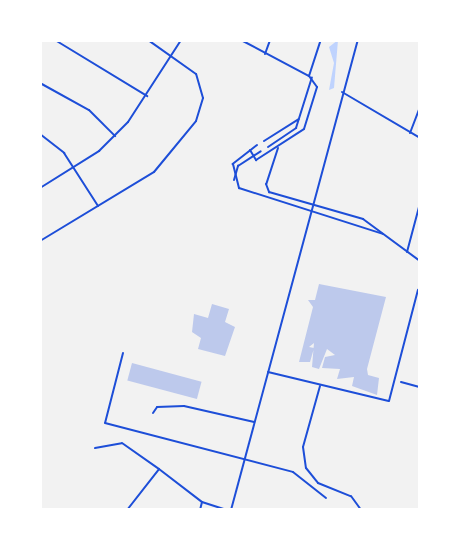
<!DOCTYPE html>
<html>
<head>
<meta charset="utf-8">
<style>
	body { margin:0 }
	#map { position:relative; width:460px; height:550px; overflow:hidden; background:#f2f2f2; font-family:"PT Sans",sans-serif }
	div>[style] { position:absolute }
	.water>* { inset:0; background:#bfd3fe }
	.building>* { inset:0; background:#bdc9ec; transform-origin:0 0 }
	.minor>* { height:2px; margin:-1px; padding:0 1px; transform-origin:1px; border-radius:1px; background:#1d4ed8 }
	.tertiary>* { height:2px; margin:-1px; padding:0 1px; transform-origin:1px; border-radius:1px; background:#1d4ed8 }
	span { translate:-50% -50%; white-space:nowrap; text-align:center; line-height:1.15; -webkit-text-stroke:4.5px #fff; paint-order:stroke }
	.frame { position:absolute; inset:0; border:42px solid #fff; pointer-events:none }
</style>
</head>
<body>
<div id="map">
	<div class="water">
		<i style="clip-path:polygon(338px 40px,334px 88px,329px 90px,334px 63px,329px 47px)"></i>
	</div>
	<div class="building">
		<i style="clip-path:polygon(319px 284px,386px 297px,367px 369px,368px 375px,379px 378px,377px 395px,352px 386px,354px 377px,337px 379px,340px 369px,322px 368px,325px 357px,335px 355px,327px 349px,319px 369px,312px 367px,314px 343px,309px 347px,314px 348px,310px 362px,299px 362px,313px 307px,308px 300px,315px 300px)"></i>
		<i style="clip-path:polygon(212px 304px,229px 309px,225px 322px,235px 327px,225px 356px,198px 349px,201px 338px,192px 332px,194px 314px,208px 318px)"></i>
		<i style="left:132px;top:363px;width:72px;height:18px;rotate:15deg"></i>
	</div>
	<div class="minor">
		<i style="left:55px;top:40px;width:108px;rotate:31.3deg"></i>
		<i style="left:265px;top:54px;width:15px;rotate:-70deg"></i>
		<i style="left:40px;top:83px;width:56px;rotate:28.9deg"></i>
		<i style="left:89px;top:110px;width:37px;rotate:45deg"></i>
		<i style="left:342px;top:92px;width:91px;rotate:30.5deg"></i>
		<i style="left:410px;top:133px;width:28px;rotate:-69deg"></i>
		<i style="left:40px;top:134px;width:31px;rotate:38deg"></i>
		<i style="left:64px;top:153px;width:63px;rotate:57.3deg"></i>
		<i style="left:264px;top:141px;width:41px;rotate:-32.2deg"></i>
		<i style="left:257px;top:145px;width:31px;rotate:142deg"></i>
		<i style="left:233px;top:164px;width:25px;rotate:76deg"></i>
		<i style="left:239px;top:188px;width:151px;rotate:17.7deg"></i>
		<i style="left:268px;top:147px;width:34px;rotate:-34deg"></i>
		<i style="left:296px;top:128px;width:53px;rotate:-72.6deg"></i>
		<i style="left:278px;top:148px;width:38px;rotate:108deg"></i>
		<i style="left:266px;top:184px;width:9px;rotate:69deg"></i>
		<i style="left:269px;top:192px;width:98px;rotate:16deg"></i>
		<i style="left:363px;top:219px;width:71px;rotate:36.4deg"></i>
		<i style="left:250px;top:150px;width:12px;rotate:59deg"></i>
		<i style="left:256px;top:160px;width:57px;rotate:-32.9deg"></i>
		<i style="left:304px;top:129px;width:44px;rotate:-72.8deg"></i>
		<i style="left:317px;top:87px;width:14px;rotate:-126deg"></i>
		<i style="left:234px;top:180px;width:15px;rotate:-74deg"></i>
		<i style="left:238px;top:166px;width:27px;rotate:-33deg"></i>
		<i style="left:40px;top:188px;width:70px;rotate:-32.1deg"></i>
		<i style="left:99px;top:151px;width:41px;rotate:-45deg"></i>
		<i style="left:128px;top:122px;width:98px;rotate:-57.1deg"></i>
		<i style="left:40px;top:241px;width:133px;rotate:-31.2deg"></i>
		<i style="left:154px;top:172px;width:66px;rotate:-50.5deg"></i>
		<i style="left:196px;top:121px;width:24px;rotate:-73deg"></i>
		<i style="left:203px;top:98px;width:25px;rotate:-106deg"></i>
		<i style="left:196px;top:74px;width:59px;rotate:-144.7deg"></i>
		<i style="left:407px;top:252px;width:51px;rotate:-75.1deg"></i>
		<i style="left:123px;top:353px;width:72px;rotate:104.4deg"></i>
		<i style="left:105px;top:423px;width:194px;rotate:14.6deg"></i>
		<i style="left:293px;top:472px;width:42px;rotate:38.2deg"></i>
		<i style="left:268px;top:372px;width:124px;rotate:13.5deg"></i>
		<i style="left:389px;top:401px;width:115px;rotate:-75.4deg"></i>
		<i style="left:401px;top:382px;width:20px;rotate:15deg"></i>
		<i style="left:320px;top:386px;width:63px;rotate:105.6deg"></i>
		<i style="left:303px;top:447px;width:21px;rotate:82deg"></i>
		<i style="left:306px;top:468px;width:19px;rotate:51deg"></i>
		<i style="left:318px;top:483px;width:35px;rotate:22deg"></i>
		<i style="left:351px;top:496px;width:17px;rotate:54deg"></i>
		<i style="left:153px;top:413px;width:7px;rotate:-56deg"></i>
		<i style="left:157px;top:407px;width:27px;rotate:-2deg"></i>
		<i style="left:184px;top:406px;width:72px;rotate:12.9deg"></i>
		<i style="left:95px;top:448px;width:27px;rotate:-10deg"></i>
		<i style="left:122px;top:443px;width:45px;rotate:35.1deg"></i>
		<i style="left:127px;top:510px;width:52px;rotate:-52deg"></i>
		<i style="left:159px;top:469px;width:54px;rotate:37.5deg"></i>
		<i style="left:202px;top:502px;width:26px;rotate:18deg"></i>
		<i style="left:200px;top:510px;width:8px;rotate:-76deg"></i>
		<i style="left:231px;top:510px;width:487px;rotate:-74.9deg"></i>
	</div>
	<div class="tertiary">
		<i style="left:241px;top:40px;width:77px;rotate:27.9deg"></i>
		<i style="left:309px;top:76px;width:38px;rotate:-72deg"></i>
	</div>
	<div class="frame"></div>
</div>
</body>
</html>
